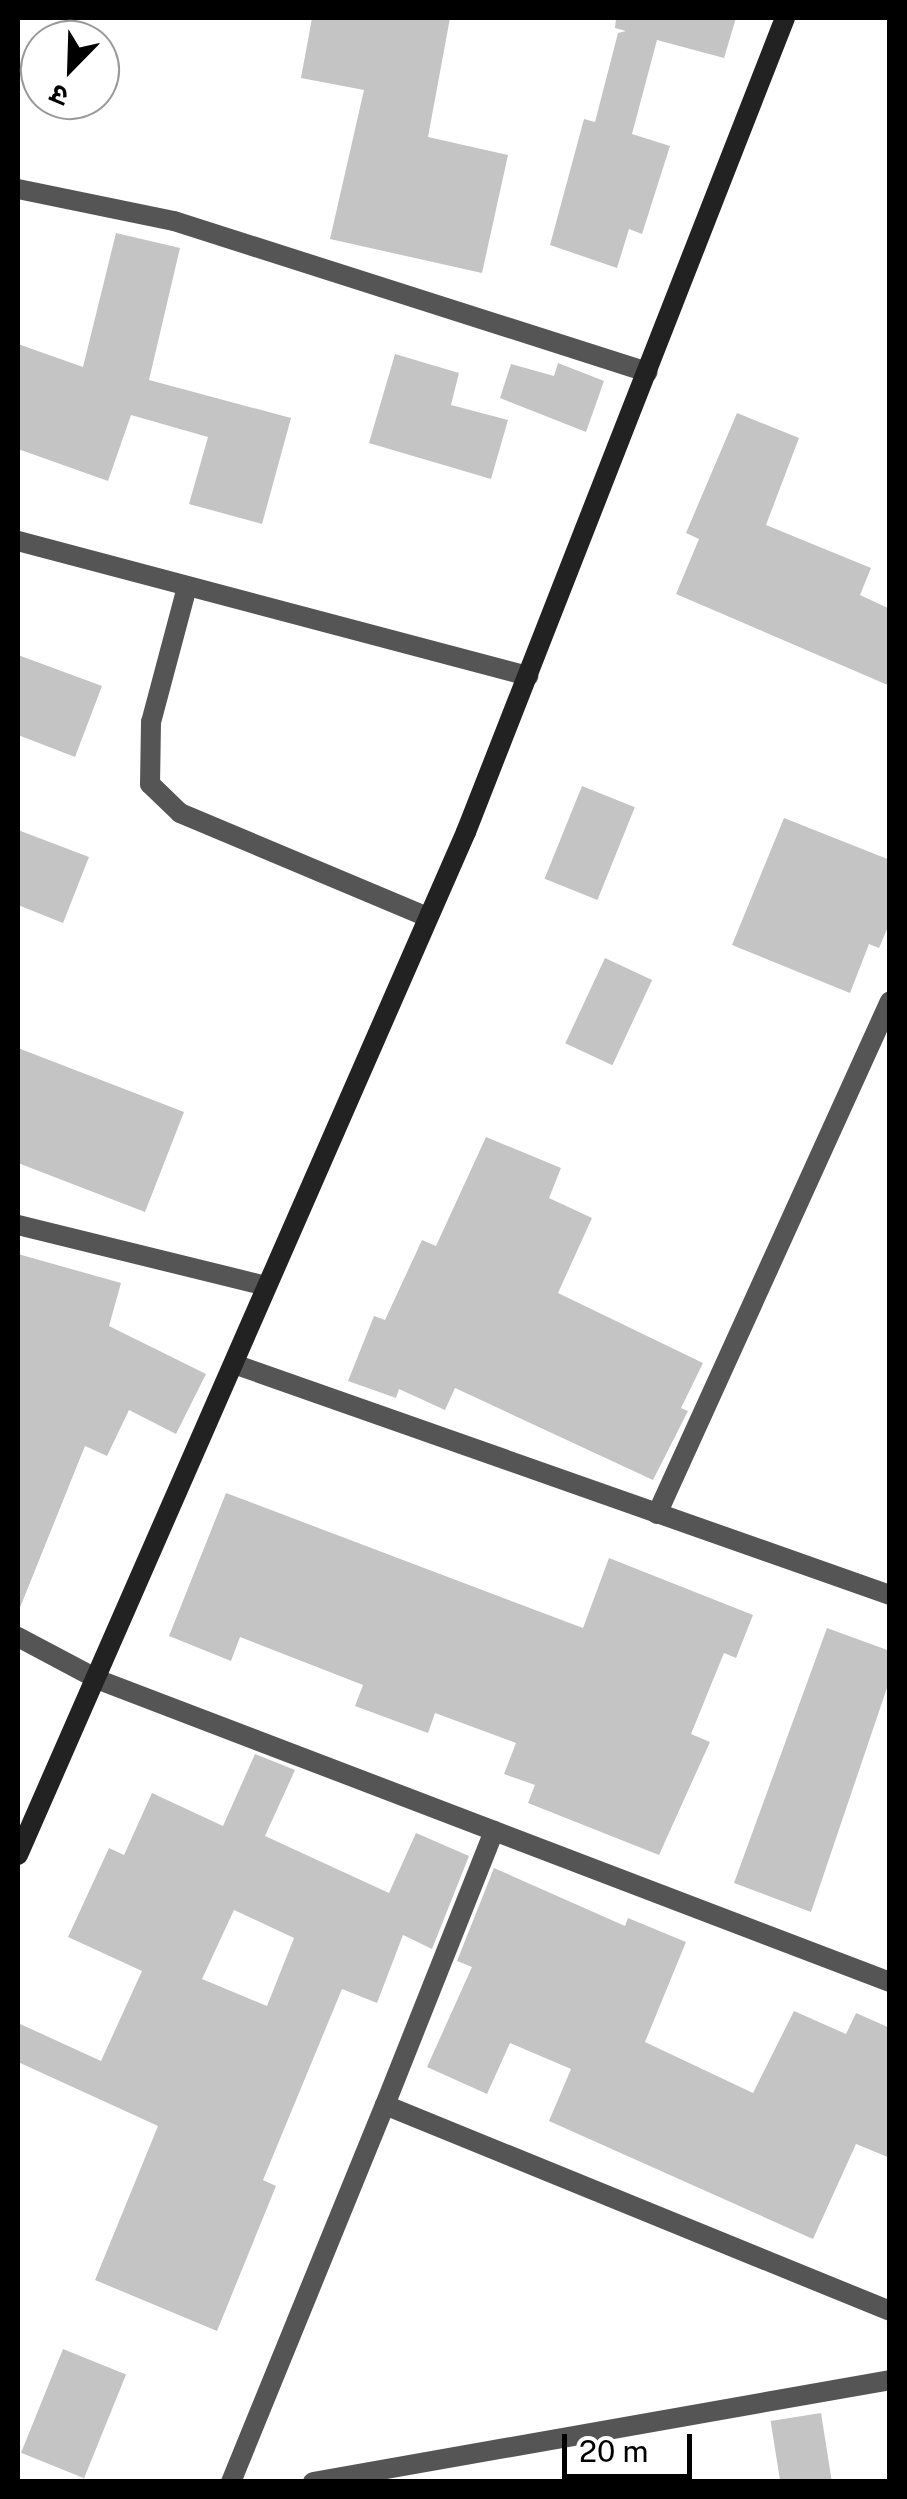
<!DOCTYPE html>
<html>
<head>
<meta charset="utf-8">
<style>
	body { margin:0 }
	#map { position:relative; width:907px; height:2499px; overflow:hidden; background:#fff; font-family:"Public Sans","Noto Sans Devanagari",sans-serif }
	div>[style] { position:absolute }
	.building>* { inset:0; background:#c4c4c4; transform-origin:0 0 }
	.street>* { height:20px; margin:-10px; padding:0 10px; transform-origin:10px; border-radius:10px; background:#555 }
	.secondary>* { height:20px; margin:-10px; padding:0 10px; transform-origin:10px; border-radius:10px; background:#222 }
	span { translate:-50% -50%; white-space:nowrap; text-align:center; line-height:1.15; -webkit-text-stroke:8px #fff; paint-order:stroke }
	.frame { position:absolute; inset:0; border:20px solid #000; pointer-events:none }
	.north { position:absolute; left:20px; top:20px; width:100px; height:100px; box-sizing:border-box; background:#fff; border:2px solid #999; border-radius:50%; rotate:203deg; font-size:28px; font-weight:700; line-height:40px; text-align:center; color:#000 }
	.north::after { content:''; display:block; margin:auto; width:35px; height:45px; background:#000; clip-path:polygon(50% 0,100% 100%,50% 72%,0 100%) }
	.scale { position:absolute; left:562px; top:2434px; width:130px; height:45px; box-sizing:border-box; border:5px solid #000; border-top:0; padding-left:12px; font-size:30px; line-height:35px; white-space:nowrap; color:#000; -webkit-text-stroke:8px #fff; paint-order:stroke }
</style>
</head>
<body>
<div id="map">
	<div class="building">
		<i style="clip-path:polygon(312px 18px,450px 18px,428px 137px,508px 155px,482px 273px,330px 239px,364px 90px,301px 78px)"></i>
		<i style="clip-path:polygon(616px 18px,736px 18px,724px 58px,657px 40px,632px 134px,670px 146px,642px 234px,629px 229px,617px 268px,550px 245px,584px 119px,595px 122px,618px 33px,626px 31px,615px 28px)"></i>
		<i style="clip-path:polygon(116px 233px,180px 248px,149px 380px,291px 418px,262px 524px,189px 504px,208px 437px,131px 415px,108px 481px,18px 449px,18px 344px,83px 367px)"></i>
		<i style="clip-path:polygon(395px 354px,459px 373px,451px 405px,508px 420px,491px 479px,369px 443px)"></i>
		<i style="clip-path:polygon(558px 363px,604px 381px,586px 432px,500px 398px,511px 364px,554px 376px)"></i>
		<i style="clip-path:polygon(737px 413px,799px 438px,766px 525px,871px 568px,860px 595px,890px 609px,890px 686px,676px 594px,699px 539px,686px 533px)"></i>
		<i style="clip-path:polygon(18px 655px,102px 686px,75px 757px,18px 735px)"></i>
		<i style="left:582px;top:786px;width:57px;height:100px;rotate:22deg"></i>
		<i style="clip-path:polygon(784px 818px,890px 860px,890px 922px,879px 948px,869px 944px,850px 993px,732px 945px)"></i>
		<i style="clip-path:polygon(18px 830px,89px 857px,63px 923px,18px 905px)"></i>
		<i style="left:605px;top:958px;width:52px;height:94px;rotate:25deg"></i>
		<i style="clip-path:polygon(18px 1048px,184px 1112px,145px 1212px,18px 1163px)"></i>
		<i style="clip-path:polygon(486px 1137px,561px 1168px,549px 1198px,592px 1218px,558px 1293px,703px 1363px,681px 1408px,688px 1411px,653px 1480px,455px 1388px,445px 1410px,399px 1389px,396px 1398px,348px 1381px,374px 1316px,385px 1320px,422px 1240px,436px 1246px)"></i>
		<i style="clip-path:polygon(18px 1254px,121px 1283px,109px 1326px,206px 1374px,176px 1434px,129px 1410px,107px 1456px,85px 1446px,19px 1610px)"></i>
		<i style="clip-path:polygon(226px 1493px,583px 1628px,609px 1558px,753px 1615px,736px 1658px,724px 1653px,691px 1734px,710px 1742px,659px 1855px,528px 1803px,535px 1785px,504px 1774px,516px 1743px,435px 1713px,428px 1733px,355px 1706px,363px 1685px,240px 1637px,231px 1661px,169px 1636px)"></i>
		<i style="clip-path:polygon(827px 1628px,890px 1651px,890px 1679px,811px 1912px,734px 1883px)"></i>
		<i style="clip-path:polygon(evenodd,255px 1754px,295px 1770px,265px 1836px,389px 1893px,416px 1833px,469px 1856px,432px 1949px,403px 1935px,377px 2003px,342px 1989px,263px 2180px,276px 2186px,217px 2331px,95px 2280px,158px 2126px,18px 2062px,18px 2023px,101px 2061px,142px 1971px,68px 1937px,109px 1848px,124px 1855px,152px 1793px,223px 1826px,255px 1754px,234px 1910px,294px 1938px,267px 2006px,202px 1979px,234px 1910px)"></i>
		<i style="clip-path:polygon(494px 1868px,625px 1926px,628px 1918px,686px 1942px,645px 2042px,753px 2093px,794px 2011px,846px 2034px,856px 2013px,890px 2028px,890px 2158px,856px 2144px,813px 2239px,549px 2121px,571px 2069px,510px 2043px,487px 2094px,427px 2067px,472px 1967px,457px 1961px)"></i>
		<i style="left:63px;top:2349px;width:68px;height:112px;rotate:22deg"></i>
		<i style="left:821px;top:2413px;width:70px;height:51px;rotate:81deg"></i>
	</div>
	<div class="street">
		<i style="left:18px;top:189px;width:159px;rotate:11.6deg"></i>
		<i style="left:174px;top:221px;width:497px;rotate:17.7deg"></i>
		<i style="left:18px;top:541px;width:528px;rotate:14.83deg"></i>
		<i style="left:187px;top:587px;width:140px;rotate:104.9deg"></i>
		<i style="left:151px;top:722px;width:62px;rotate:90.9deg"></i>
		<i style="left:150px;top:784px;width:42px;rotate:44deg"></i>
		<i style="left:180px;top:813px;width:269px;rotate:22.8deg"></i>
		<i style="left:18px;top:1225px;width:256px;rotate:13.8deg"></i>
		<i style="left:234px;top:1364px;width:695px;rotate:19.4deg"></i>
		<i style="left:657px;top:1514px;width:563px;rotate:-65.57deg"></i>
		<i style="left:18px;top:1637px;width:92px;rotate:28deg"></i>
		<i style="left:99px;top:1680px;width:847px;rotate:20.9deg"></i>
		<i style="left:385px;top:2105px;width:295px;rotate:-68.3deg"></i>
		<i style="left:231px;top:2482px;width:407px;rotate:-67.8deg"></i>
		<i style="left:385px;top:2105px;width:545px;rotate:22.19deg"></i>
		<i style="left:313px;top:2482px;width:586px;rotate:-10.02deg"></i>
	</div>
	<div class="secondary">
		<i style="left:18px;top:1855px;width:1117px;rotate:-66.35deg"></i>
		<i style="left:466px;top:832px;width:874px;rotate:-68.6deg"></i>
	</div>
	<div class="frame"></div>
	<div class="north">उ</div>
	<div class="scale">20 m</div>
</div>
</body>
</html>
